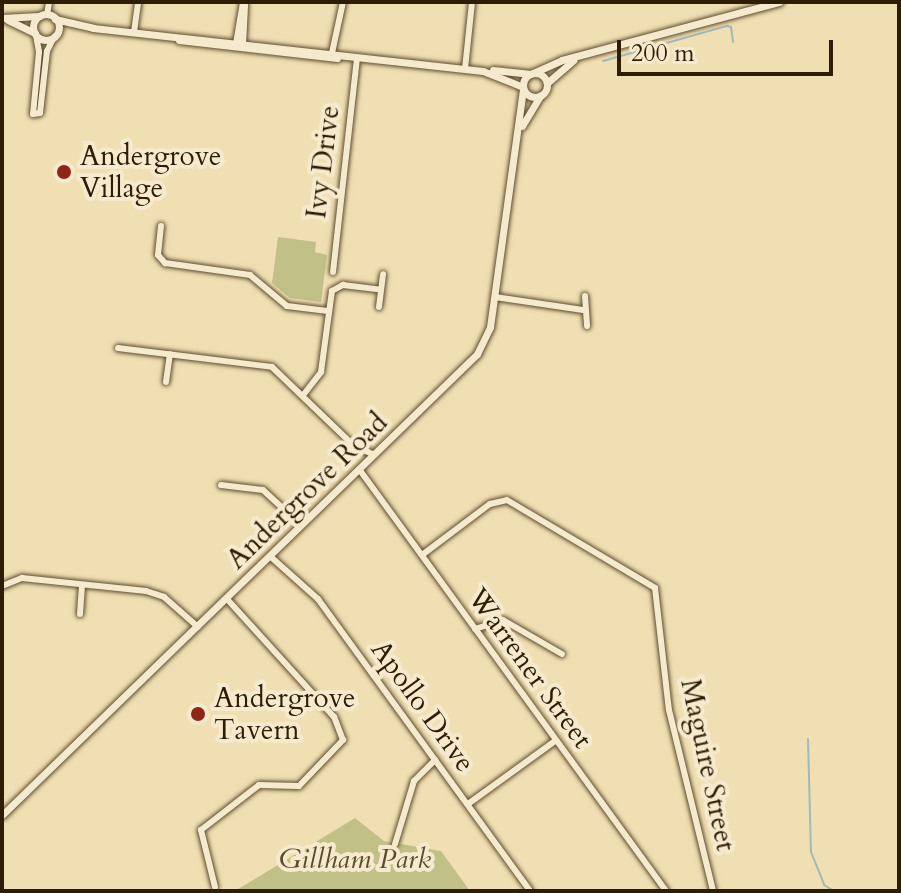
<!DOCTYPE html>
<html>
<head>
<meta charset="utf-8">
<style>
	body { margin:0 }
	#map { position:relative; width:901px; height:893px; overflow:hidden; background:#f0dfb2; font-family:Cardo,serif }
	div>[style] { position:absolute }
	.green>* { inset:0; background:#c1c087 }
	.stream>* { height:2px; margin:-1px; padding:0 1px; transform-origin:1px; border-radius:1px; background:#a0bab8 }
	.roads { filter:drop-shadow(0 0 2px #5e4d30) drop-shadow(0 0 2px #5e4d30) }
	.minor>* { height:6px; margin:-3px; padding:0 3px; transform-origin:3px; border-radius:3px; background:#f5eacd }
	.tertiary>* { height:7px; margin:-3.5px; padding:0 3.5px; transform-origin:3.5px; border-radius:3.5px; background:#f5eacd }
	.tertiary>.ring { margin:-3.5px; padding:0; box-sizing:content-box; background:none; border:7px solid #f5eacd; border-radius:50% }
	.dots>* { width:22px; height:22px; translate:-50% -50%; box-sizing:border-box; border:4px solid #f5eacd; border-radius:50% }
	span { translate:-50% -50%; white-space:nowrap; text-align:center; line-height:1.15; -webkit-text-stroke:8px #f5eacd; paint-order:stroke }
	.poi-label { font-size:28px; color:#2e1c04 }
	.left { translate:0 -50%; text-align:left }
	.street-label { font-size:28px; color:#2e1c04 }
	.park-label { font-size:28px; color:#5a4d2b; font-style:italic }
	.frame { position:absolute; inset:0; border:4px solid #2e1c04; pointer-events:none }
	.scale { position:absolute; left:617px; top:40px; width:216px; height:36px; box-sizing:border-box; border:4px solid #2e1c04; border-top:0; padding-left:10px; font-size:24px; line-height:28px; white-space:nowrap; color:#2e1c04; -webkit-text-stroke:6px #f5eacd; paint-order:stroke }
</style>
</head>
<body>
<div id="map">
	<div class="green">
		<i style="clip-path:polygon(278px 237px,316px 242px,315px 252px,327px 255px,321px 302px,290px 298px,272px 283px)"></i>
		<i style="clip-path:polygon(355px 818px,384px 841px,441px 851px,470px 891px,235px 891px)"></i>
	</div>
	<div class="stream">
		<i style="left:603px;top:61px;width:129px;rotate:-15.8deg"></i>
		<i style="left:727px;top:26px;width:4px;rotate:14deg"></i>
		<i style="left:731px;top:27px;width:15px;rotate:82deg"></i>
		<i style="left:808px;top:739px;width:113px;rotate:88.5deg"></i>
		<i style="left:811px;top:852px;width:35px;rotate:68deg"></i>
		<i style="left:824px;top:885px;width:12px;rotate:31deg"></i>
	</div>
	<div class="roads">
		<div class="minor">
			<i style="left:47px;top:15px;width:13px;rotate:-81deg"></i>
			<i style="left:134px;top:32px;width:30px;rotate:-82deg"></i>
			<i style="left:36px;top:35px;width:17px;rotate:80deg"></i>
			<i style="left:39px;top:52px;width:62px;rotate:95.5deg"></i>
			<i style="left:33px;top:114px;width:7px;rotate:-8deg"></i>
			<i style="left:40px;top:113px;width:62px;rotate:-83.6deg"></i>
			<i style="left:47px;top:51px;width:16px;rotate:-63deg"></i>
			<i style="left:332px;top:53px;width:52px;rotate:-77.8deg"></i>
			<i style="left:465px;top:69px;width:67px;rotate:-84deg"></i>
			<i style="left:161px;top:226px;width:29px;rotate:96deg"></i>
			<i style="left:158px;top:255px;width:11px;rotate:49deg"></i>
			<i style="left:165px;top:263px;width:86px;rotate:8deg"></i>
			<i style="left:250px;top:275px;width:48px;rotate:40deg"></i>
			<i style="left:287px;top:306px;width:41px;rotate:7deg"></i>
			<i style="left:333px;top:272px;width:216px;rotate:-83.6deg"></i>
			<i style="left:585px;top:296px;width:30px;rotate:86deg"></i>
			<i style="left:495px;top:297px;width:89px;rotate:8.4deg"></i>
			<i style="left:379px;top:307px;width:33px;rotate:-83deg"></i>
			<i style="left:118px;top:348px;width:155px;rotate:7deg"></i>
			<i style="left:272px;top:367px;width:112px;rotate:43.9deg"></i>
			<i style="left:353px;top:445px;width:23px;rotate:25deg"></i>
			<i style="left:166px;top:382px;width:28px;rotate:-82deg"></i>
			<i style="left:304px;top:394px;width:28px;rotate:-52deg"></i>
			<i style="left:321px;top:372px;width:82px;rotate:-82.3deg"></i>
			<i style="left:332px;top:291px;width:13px;rotate:-29deg"></i>
			<i style="left:343px;top:285px;width:38px;rotate:7deg"></i>
			<i style="left:359px;top:469px;width:522px;rotate:53.96deg"></i>
			<i style="left:221px;top:485px;width:42px;rotate:6.8deg"></i>
			<i style="left:263px;top:490px;width:52px;rotate:42.6deg"></i>
			<i style="left:422px;top:555px;width:85px;rotate:-36.9deg"></i>
			<i style="left:490px;top:504px;width:17px;rotate:-13deg"></i>
			<i style="left:507px;top:500px;width:172px;rotate:30.7deg"></i>
			<i style="left:655px;top:588px;width:123px;rotate:83.5deg"></i>
			<i style="left:669px;top:710px;width:186px;rotate:76.3deg"></i>
			<i style="left:271px;top:557px;width:63px;rotate:41.8deg"></i>
			<i style="left:318px;top:599px;width:361px;rotate:54deg"></i>
			<i style="left:2px;top:586px;width:22px;rotate:-22deg"></i>
			<i style="left:22px;top:578px;width:125px;rotate:6deg"></i>
			<i style="left:146px;top:591px;width:19px;rotate:18deg"></i>
			<i style="left:164px;top:597px;width:45px;rotate:41.4deg"></i>
			<i style="left:80px;top:614px;width:29px;rotate:-86deg"></i>
			<i style="left:475px;top:629px;width:29px;rotate:-18deg"></i>
			<i style="left:503px;top:620px;width:68px;rotate:30deg"></i>
			<i style="left:468px;top:804px;width:107px;rotate:-35.9deg"></i>
			<i style="left:395px;top:844px;width:66px;rotate:-73.2deg"></i>
			<i style="left:414px;top:781px;width:30px;rotate:-45deg"></i>
			<i style="left:215px;top:887px;width:59px;rotate:-103.8deg"></i>
			<i style="left:201px;top:830px;width:73px;rotate:-37.8deg"></i>
			<i style="left:259px;top:785px;width:40px;rotate:1.4deg"></i>
			<i style="left:299px;top:786px;width:64px;rotate:-46.3deg"></i>
			<i style="left:343px;top:740px;width:25px;rotate:-111deg"></i>
			<i style="left:334px;top:717px;width:159px;rotate:-132.2deg"></i>
		</div>
		<div class="tertiary">
			<i class="ring" style="left:33px;top:14px;width:19px;height:19px"></i>
			<i style="left:2px;top:18px;width:37px;rotate:-3deg"></i>
			<i style="left:55px;top:19px;width:39px;rotate:13deg"></i>
			<i style="left:93px;top:28px;width:392px;rotate:6.3deg"></i>
			<i style="left:483px;top:71px;width:43px;rotate:21.8deg"></i>
			<i style="left:8px;top:20px;width:30px;rotate:26deg"></i>
			<i style="left:179px;top:40px;width:159px;rotate:6.5deg"></i>
			<i style="left:236px;top:43px;width:42px;rotate:-80.3deg"></i>
			<i style="left:242px;top:44px;width:39px;rotate:-87deg"></i>
			<i style="left:493px;top:70px;width:38px;rotate:6deg"></i>
			<i style="left:533px;top:73px;width:32px;rotate:-24deg"></i>
			<i style="left:562px;top:60px;width:225px;rotate:-15deg"></i>
			<i class="ring" style="left:523px;top:73px;width:17px;height:17px"></i>
			<i style="left:547px;top:83px;width:35px;rotate:-41deg"></i>
			<i style="left:522px;top:126px;width:35px;rotate:-59deg"></i>
			<i style="left:2px;top:815px;width:662px;rotate:-44.14deg"></i>
			<i style="left:477px;top:354px;width:30px;rotate:-64deg"></i>
			<i style="left:490px;top:327px;width:241px;rotate:-82.1deg"></i>
		</div>
	</div>
	<div class="dots">
		<i style="left:64px;top:172px;background:#8f2418"></i>
		<i style="left:198px;top:714px;background:#8f2418"></i>
	</div>
	<div class="poi-label">
		<span class="left" style="left:80px;top:172px">Andergrove<br>Village</span>
		<span class="left" style="left:214px;top:714px">Andergrove<br>Tavern</span>
	</div>
	<div class="street-label">
		<span style="left:323px;top:162px;rotate:-83deg">Ivy Drive</span>
		<span style="left:307px;top:491px;rotate:-44deg">Andergrove Road</span>
		<span style="left:530px;top:668px;rotate:54deg">Warrener Street</span>
		<span style="left:423px;top:706px;rotate:54deg">Apollo Drive</span>
		<span style="left:708px;top:765px;rotate:78deg">Maguire Street</span>
	</div>
	<div class="park-label">
		<span style="left:355px;top:859px">Gillham Park</span>
	</div>
	<div class="frame"></div>
	<div class="scale">200 m</div>
</div>
</body>
</html>
